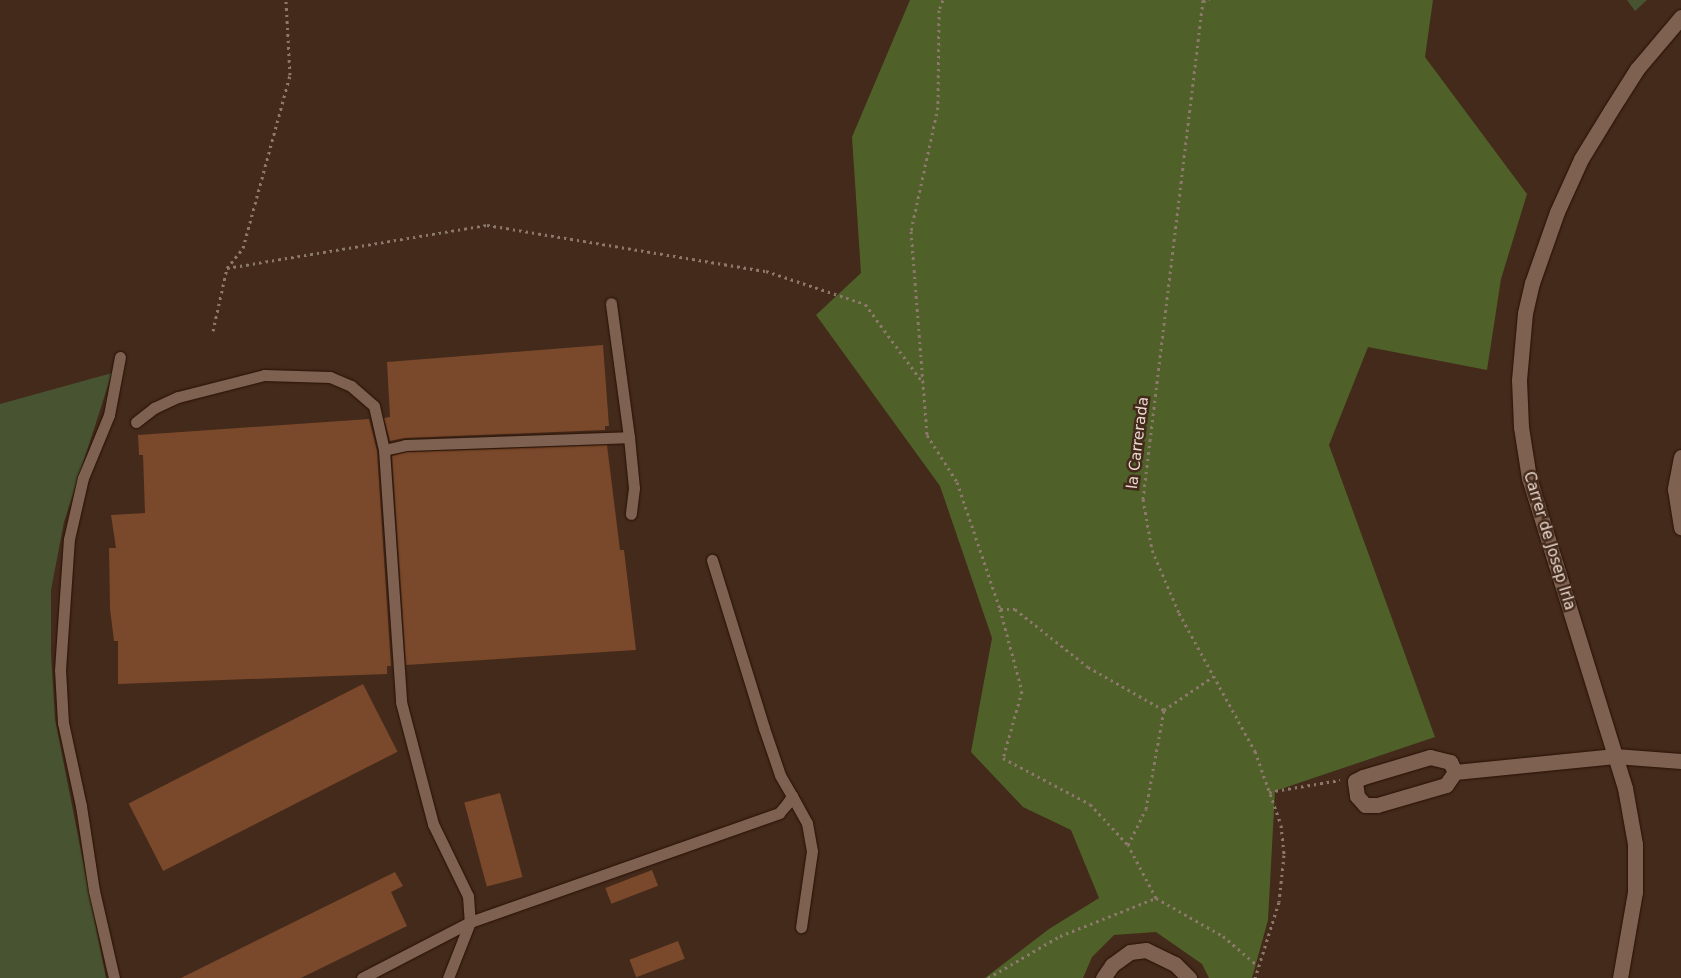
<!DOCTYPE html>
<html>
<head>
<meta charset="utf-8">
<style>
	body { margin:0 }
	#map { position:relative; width:1681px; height:978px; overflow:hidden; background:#432a1b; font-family:"DejaVu Sans",sans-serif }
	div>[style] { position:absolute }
	.green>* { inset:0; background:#485331 }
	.forest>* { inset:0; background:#4f6029 }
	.building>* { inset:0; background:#7a482a; transform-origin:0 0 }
	.path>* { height:3px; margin-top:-1.5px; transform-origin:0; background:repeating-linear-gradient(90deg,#8d786c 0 2.5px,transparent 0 6.5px) }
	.roads { filter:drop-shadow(0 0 1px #281104) drop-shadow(0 0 1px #281104) }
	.lane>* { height:11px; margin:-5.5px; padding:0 5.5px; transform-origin:5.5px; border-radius:5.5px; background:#7e6151 }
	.street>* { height:15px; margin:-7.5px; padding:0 7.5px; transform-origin:7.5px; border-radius:7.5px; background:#7e6151 }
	span { translate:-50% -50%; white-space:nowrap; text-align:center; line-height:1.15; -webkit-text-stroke:5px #432a1b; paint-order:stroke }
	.street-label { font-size:15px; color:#ecdbd2 }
</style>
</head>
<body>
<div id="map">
	<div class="green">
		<i style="clip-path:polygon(1627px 0,1647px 0,1635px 11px)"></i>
		<i style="clip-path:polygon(112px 373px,64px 522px,51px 590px,51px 654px,55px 719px,106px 978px,0 978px,0 404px)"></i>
	</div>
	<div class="forest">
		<i style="clip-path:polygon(910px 0,1433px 0,1425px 57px,1527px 194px,1501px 279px,1487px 370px,1368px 347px,1329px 445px,1435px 737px,1275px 791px,1268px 920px,1252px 978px,1209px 978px,1202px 964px,1156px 932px,1114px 935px,1092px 957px,1083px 978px,985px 978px,1049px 929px,1099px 898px,1071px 830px,1023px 807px,971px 752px,992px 638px,940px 486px,816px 315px,861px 273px,852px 137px)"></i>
	</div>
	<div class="building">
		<i style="clip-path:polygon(603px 345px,609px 426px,605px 426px,605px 430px,405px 438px,390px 441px,384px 418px,390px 417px,387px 362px)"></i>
		<i style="clip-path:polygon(369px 419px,377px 451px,391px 666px,387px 666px,387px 674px,118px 684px,118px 641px,114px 641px,110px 609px,109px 548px,116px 548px,111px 515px,145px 513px,143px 455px,139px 455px,138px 435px)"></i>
		<i style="clip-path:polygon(607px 445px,620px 550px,624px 550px,636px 650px,406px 665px,392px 456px,406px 452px)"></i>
		<i style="left:363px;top:684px;width:76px;height:263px;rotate:63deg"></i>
		<i style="left:500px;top:793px;width:87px;height:37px;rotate:75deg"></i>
		<i style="left:652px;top:870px;width:17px;height:50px;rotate:69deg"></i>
		<i style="clip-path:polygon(395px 872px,403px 886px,391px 892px,407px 926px,301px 978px,181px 978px)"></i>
		<i style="left:678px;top:941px;width:19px;height:52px;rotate:69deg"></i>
	</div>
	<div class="path">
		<i style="left:943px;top:0;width:11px;rotate:112deg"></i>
		<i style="left:939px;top:10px;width:97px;rotate:90.6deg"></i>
		<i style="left:938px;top:107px;width:127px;rotate:102.3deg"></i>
		<i style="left:911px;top:231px;width:205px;rotate:85.5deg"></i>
		<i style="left:927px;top:435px;width:56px;rotate:57.4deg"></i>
		<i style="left:957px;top:482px;width:134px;rotate:71.3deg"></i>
		<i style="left:1000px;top:609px;width:15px"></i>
		<i style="left:1015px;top:609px;width:93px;rotate:38.5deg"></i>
		<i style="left:1088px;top:667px;width:87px;rotate:29.5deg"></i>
		<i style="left:1164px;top:710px;width:60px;rotate:-34.2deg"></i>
		<i style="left:1203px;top:0;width:503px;rotate:96.86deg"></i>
		<i style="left:1143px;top:499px;width:52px;rotate:80deg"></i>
		<i style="left:1152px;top:550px;width:69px;rotate:66.8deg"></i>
		<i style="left:1179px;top:613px;width:158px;rotate:61.2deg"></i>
		<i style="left:1255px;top:751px;width:78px;rotate:70.6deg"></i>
		<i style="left:1281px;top:825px;width:30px;rotate:84deg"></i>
		<i style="left:1284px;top:855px;width:47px;rotate:96.1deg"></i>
		<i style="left:1279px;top:902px;width:80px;rotate:107.5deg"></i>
		<i style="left:1203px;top:1px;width:7px;rotate:-8deg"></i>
		<i style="left:227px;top:268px;width:264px;rotate:-9.4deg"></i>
		<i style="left:487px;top:225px;width:283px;rotate:9.4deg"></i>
		<i style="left:766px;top:271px;width:104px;rotate:18.4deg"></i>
		<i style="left:865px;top:304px;width:98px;rotate:53.7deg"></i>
		<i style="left:213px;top:331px;width:65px;rotate:-77.5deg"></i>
		<i style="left:227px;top:268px;width:26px;rotate:-51deg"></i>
		<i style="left:243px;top:248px;width:179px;rotate:-74.8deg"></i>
		<i style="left:290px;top:75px;width:75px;rotate:-93.1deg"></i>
		<i style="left:1000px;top:609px;width:85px;rotate:75deg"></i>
		<i style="left:1022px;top:691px;width:70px;rotate:105.8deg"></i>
		<i style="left:1003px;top:758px;width:98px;rotate:27.9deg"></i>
		<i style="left:1090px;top:804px;width:56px;rotate:47.2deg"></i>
		<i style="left:1269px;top:792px;width:72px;rotate:-9.6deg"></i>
		<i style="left:1156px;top:898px;width:60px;rotate:-117.8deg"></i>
		<i style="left:1128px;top:845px;width:40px;rotate:-63.4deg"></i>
		<i style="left:1146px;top:809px;width:101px;rotate:-79.7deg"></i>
		<i style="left:988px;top:978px;width:83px;rotate:-30.3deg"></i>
		<i style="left:1060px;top:936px;width:103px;rotate:-21.6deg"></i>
		<i style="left:1156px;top:898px;width:77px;rotate:29.6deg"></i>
		<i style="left:1223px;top:936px;width:46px;rotate:40.6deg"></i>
	</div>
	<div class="roads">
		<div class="lane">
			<i style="left:136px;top:422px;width:23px;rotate:-38deg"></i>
			<i style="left:154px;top:408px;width:26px;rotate:-25deg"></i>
			<i style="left:178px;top:397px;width:89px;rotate:-14.3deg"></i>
			<i style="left:264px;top:375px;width:66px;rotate:1.7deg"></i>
			<i style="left:330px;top:377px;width:23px;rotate:23deg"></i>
			<i style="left:351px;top:386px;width:30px;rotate:41deg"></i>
			<i style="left:374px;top:406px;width:45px;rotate:77.2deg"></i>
			<i style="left:384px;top:450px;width:253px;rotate:86.1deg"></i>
			<i style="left:401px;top:702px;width:126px;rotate:75.3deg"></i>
			<i style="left:433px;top:824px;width:80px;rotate:64.1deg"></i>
			<i style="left:468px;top:896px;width:26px;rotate:86deg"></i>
			<i style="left:470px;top:922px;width:60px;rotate:111.4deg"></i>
			<i style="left:629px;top:437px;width:51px;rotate:84.4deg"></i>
			<i style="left:634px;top:488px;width:26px;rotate:97deg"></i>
			<i style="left:384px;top:450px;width:22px;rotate:-13deg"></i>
			<i style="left:405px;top:445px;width:224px;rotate:-2deg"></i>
			<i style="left:629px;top:437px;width:135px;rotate:-97.7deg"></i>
			<i style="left:792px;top:796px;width:31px;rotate:61deg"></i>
			<i style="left:807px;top:823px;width:28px;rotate:80deg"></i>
			<i style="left:812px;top:851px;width:77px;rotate:98.2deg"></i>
			<i style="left:114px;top:978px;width:89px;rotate:-102.9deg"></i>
			<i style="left:94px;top:891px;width:86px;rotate:-98.7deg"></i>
			<i style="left:81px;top:806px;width:85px;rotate:-102.2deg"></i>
			<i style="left:63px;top:723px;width:53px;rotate:-93.2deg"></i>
			<i style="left:60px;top:670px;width:131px;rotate:-86.1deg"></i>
			<i style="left:69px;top:539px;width:63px;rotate:-77.1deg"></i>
			<i style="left:83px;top:478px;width:68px;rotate:-67.6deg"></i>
			<i style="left:109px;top:415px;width:59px;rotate:-79.3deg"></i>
			<i style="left:362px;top:978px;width:122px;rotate:-27.4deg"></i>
			<i style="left:470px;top:922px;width:328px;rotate:-19.4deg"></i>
			<i style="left:779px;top:813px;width:11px;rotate:-49deg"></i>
			<i style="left:786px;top:805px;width:11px;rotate:-56deg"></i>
			<i style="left:792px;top:796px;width:24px;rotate:-120deg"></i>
			<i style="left:780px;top:775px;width:50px;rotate:-108.8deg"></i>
			<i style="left:764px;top:728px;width:176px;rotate:-107.2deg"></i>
		</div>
		<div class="street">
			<i style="left:1681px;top:457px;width:33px;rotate:101deg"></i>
			<i style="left:1675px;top:489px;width:39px;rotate:81deg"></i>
			<i style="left:1430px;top:757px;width:21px;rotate:14deg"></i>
			<i style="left:1450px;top:762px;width:11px;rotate:63deg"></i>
			<i style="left:1455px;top:772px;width:16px;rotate:125deg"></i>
			<i style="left:1446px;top:785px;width:72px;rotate:163.8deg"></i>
			<i style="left:1377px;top:805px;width:12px;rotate:180deg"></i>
			<i style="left:1365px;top:805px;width:12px;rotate:-132deg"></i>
			<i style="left:1357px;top:796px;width:15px;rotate:-98deg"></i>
			<i style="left:1355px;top:781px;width:9px;rotate:-27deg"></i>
			<i style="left:1363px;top:777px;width:70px;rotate:-16.6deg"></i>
			<i style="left:1455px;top:772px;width:161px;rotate:-5.7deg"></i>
			<i style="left:1615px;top:756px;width:66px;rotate:4.3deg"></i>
			<i style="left:1103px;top:978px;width:16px;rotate:-55deg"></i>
			<i style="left:1112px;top:965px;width:22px;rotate:-36deg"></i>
			<i style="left:1130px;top:952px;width:16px;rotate:-7deg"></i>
			<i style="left:1146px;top:950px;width:32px;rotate:26deg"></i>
			<i style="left:1175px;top:964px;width:20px;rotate:45deg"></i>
			<i style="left:1620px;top:978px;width:87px;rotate:-80.1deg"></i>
			<i style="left:1635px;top:892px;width:48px;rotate:-90deg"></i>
			<i style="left:1635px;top:844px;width:57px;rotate:-100.1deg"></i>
			<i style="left:1625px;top:788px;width:325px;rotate:-107.2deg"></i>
			<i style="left:1529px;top:478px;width:52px;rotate:-98.9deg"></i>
			<i style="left:1521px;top:427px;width:47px;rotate:-92.4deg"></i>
			<i style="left:1519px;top:380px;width:67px;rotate:-84.9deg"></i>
			<i style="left:1525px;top:313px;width:31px;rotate:-77deg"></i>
			<i style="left:1532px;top:283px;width:75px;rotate:-70.6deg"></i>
			<i style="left:1557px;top:212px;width:58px;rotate:-65.6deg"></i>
			<i style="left:1581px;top:159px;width:57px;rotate:-58.5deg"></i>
			<i style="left:1611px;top:110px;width:49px;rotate:-57.6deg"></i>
			<i style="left:1637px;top:69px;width:68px;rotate:-49.8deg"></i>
		</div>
	</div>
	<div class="street-label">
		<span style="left:1138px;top:443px;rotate:-83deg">la Carrerada</span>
		<span style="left:1549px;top:541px;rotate:73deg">Carrer de Josep Irla</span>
	</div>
</div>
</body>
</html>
